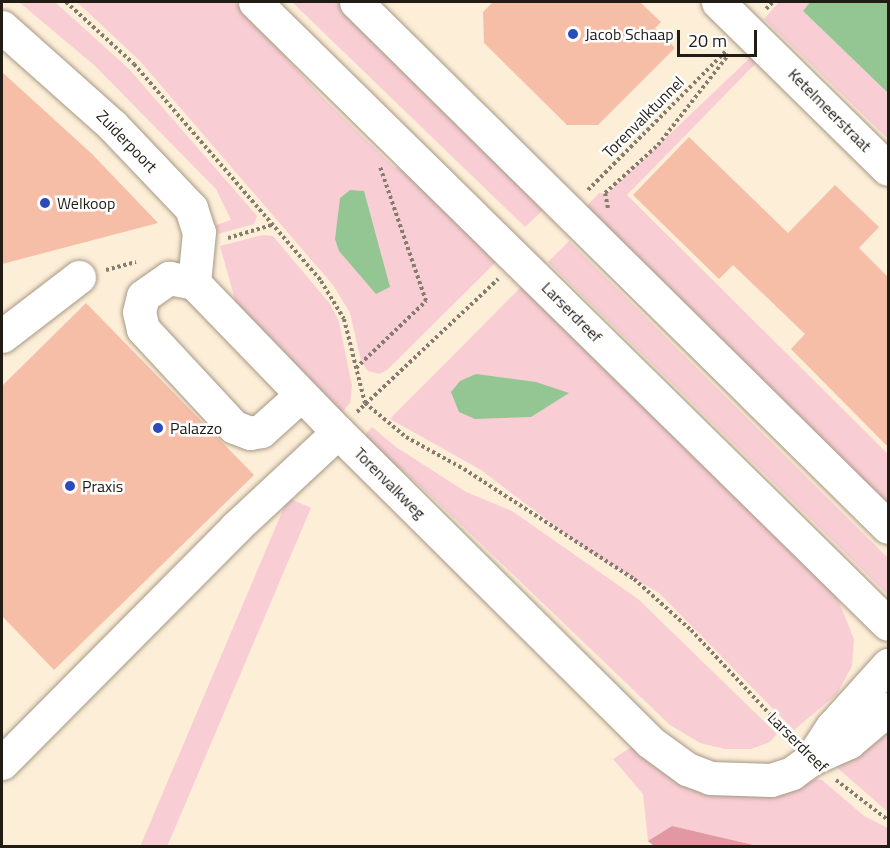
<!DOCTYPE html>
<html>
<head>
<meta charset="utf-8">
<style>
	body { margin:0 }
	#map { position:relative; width:890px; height:848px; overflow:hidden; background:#fdeed8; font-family:"Titillium Web",sans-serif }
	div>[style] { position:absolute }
	.green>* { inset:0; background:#f8ced4; transform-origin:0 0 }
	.forest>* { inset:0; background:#e298a3 }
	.water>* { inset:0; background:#93c693 }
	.building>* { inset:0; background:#f6bea7 }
	.path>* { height:4px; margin-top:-2px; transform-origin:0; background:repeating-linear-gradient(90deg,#867c6e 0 3px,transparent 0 6px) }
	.roads { filter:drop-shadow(0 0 2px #a69884) drop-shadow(0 0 2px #a69884) }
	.minor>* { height:33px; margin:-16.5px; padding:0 16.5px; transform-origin:16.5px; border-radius:16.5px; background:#fff }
	.major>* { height:33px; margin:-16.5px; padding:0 16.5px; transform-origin:16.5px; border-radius:16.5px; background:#fff }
	.dots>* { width:16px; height:16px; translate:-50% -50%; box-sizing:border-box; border:3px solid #fefefe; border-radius:50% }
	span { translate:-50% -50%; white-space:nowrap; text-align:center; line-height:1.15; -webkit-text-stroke:5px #fefefe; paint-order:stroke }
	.poi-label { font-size:16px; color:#211c14 }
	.left { translate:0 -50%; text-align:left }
	.street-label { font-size:16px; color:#211c14 }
	.frame { position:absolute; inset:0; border:3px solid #211c14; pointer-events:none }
	.scale { position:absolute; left:677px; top:30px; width:80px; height:27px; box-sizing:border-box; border:3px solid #211c14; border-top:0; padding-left:8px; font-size:18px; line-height:21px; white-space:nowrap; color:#211c14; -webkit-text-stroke:4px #fefefe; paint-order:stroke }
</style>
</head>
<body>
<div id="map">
	<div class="green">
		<i style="clip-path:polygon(19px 2px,55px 2px,129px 69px,257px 216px,254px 224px,218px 234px,216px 225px,231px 220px,216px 189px,94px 65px)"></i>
		<i style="clip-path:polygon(77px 2px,235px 2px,324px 99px,394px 167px,420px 177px,503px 255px,387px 370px,379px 374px,368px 371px,361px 361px,350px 313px,333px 285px,140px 61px)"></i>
		<i style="clip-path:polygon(292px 2px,339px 2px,546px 207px,525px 227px)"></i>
		<i style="clip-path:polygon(779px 2px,810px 2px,803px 11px,888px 93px,888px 139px,764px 19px)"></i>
		<i style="clip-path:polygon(754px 54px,760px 59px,627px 195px,888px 454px,888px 504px,582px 211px,599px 193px,607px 194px)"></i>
		<i style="clip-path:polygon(263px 235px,273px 236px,330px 304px,339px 322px,352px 386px,350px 403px,341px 414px,237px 307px,220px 246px)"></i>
		<i style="clip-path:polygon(569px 241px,888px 558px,888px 595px,548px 262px)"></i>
		<i style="clip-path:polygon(524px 284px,837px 597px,854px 639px,852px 666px,837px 694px,794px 730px,659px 593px,587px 550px,481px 470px,390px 419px)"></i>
		<i style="clip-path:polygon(372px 427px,396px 447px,466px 492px,512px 511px,638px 599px,777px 734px,770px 742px,751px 749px,725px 749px,700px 743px,670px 725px,434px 499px,401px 469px,383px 462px,361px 439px)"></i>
		<i style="left:288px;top:498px;width:25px;height:400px;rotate:23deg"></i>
		<i style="clip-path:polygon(888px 719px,888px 812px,834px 765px)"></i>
		<i style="clip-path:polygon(636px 744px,786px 788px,813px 779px,822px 780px,864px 816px,888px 828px,888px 846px,758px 846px,672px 826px,648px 841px,643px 794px,613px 759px)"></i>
	</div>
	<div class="forest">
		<i style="clip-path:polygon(672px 826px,758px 846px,654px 846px,648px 841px)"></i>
	</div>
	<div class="water">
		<i style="clip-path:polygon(810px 2px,888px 2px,888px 93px,803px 11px)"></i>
		<i style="clip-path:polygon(350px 190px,364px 191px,390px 287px,376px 294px,339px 251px,335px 239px,340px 198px)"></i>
		<i style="clip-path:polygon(476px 374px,536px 382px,569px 393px,531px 417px,475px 419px,459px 412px,451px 392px,460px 381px)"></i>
	</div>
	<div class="building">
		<i style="clip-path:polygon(493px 2px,640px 2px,661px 22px,655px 28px,675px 48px,598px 125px,567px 125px,484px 43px,483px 12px)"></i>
		<i style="clip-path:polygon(2px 72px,92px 154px,158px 223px,2px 264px)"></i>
		<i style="clip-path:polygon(689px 137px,788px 233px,835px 185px,879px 227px,859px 248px,888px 277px,888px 447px,791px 349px,805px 334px,733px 265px,719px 279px,633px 195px)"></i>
		<i style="clip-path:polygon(86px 303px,254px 475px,54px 670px,2px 616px,2px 386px)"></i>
	</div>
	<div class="path">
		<i style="left:66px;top:2px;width:92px;rotate:42.4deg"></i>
		<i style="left:134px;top:64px;width:286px;rotate:49.2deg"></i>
		<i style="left:321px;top:281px;width:44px;rotate:58.8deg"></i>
		<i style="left:344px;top:319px;width:87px;rotate:76deg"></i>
		<i style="left:766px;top:9px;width:10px;rotate:-45deg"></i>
		<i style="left:588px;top:190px;width:197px;rotate:-45.2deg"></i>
		<i style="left:608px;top:208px;width:15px;rotate:-101deg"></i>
		<i style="left:605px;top:193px;width:72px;rotate:-42.2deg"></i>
		<i style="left:658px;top:145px;width:115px;rotate:-52deg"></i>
		<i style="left:228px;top:238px;width:46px;rotate:-16.5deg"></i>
		<i style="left:106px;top:270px;width:31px;rotate:-15deg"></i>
		<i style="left:356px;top:368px;width:97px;rotate:-43.7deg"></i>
		<i style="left:426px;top:301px;width:142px;rotate:-108.9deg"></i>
		<i style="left:365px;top:403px;width:53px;rotate:39.7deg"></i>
		<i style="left:406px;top:437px;width:66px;rotate:28.9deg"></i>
		<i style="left:464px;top:469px;width:202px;rotate:32.9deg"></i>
		<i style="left:634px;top:579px;width:76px;rotate:41.8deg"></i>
		<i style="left:691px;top:630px;width:148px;rotate:46.9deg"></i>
		<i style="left:357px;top:412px;width:194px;rotate:-43.3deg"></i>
		<i style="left:836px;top:780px;width:66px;rotate:37.6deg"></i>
	</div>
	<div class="roads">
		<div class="minor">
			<i style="left:718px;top:2px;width:238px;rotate:44.5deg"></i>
			<i style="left:2px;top:27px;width:147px;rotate:41.7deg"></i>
			<i style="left:112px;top:125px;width:115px;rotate:46.4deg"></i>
			<i style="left:191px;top:208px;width:25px;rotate:72deg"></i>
			<i style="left:199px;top:232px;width:51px;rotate:95.6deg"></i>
			<i style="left:2px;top:336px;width:97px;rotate:-37.5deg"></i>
			<i style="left:301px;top:395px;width:54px;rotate:138deg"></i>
			<i style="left:261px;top:431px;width:11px;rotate:170deg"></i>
			<i style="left:250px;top:433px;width:17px;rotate:-159deg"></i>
			<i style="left:234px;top:427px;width:134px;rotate:-132.9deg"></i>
			<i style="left:143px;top:329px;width:17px;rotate:-103deg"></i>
			<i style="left:139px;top:312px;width:16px;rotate:-76deg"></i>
			<i style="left:143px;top:296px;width:32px;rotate:-35deg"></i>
			<i style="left:169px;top:278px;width:25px;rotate:11deg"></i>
			<i style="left:194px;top:283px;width:207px;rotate:46deg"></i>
			<i style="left:811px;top:759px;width:38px;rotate:-57deg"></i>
			<i style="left:832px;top:727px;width:84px;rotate:-47.9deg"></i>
			<i style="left:2px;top:763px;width:332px;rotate:-45.2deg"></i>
			<i style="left:236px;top:527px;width:139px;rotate:-43deg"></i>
			<i style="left:338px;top:432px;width:440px;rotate:44.8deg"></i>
			<i style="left:650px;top:742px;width:46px;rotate:36.1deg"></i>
			<i style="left:687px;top:769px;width:25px;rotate:21deg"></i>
			<i style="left:710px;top:778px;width:61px;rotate:1.9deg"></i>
			<i style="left:771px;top:780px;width:22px;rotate:-18deg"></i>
			<i style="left:792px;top:773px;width:24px;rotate:-36deg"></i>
			<i style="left:811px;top:759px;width:42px;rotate:-24.1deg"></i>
			<i style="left:849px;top:742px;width:51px;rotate:-40.2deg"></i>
		</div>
		<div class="major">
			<i style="left:255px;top:2px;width:887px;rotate:44.5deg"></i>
			<i style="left:356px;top:2px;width:747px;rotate:44.62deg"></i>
		</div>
	</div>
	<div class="dots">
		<i style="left:573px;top:34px;background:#2d4bbb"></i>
		<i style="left:45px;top:203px;background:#2d4bbb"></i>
		<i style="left:158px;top:428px;background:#2d4bbb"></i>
		<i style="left:70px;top:486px;background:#2d4bbb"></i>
	</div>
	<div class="poi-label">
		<span class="left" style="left:585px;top:34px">Jacob Schaap</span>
		<span class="left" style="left:57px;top:203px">Welkoop</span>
		<span class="left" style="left:170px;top:428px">Palazzo</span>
		<span class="left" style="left:82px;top:486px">Praxis</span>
	</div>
	<div class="street-label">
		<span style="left:830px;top:110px;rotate:45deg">Ketelmeerstraat</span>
		<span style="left:643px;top:117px;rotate:-45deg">Torenvalktunnel</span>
		<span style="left:127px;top:141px;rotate:46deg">Zuiderpoort</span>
		<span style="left:572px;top:312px;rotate:45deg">Larserdreef</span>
		<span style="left:390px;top:483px;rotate:45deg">Torenvalkweg</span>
		<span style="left:798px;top:742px;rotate:45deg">Larserdreef</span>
	</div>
	<div class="frame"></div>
	<div class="scale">20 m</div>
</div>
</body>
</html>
